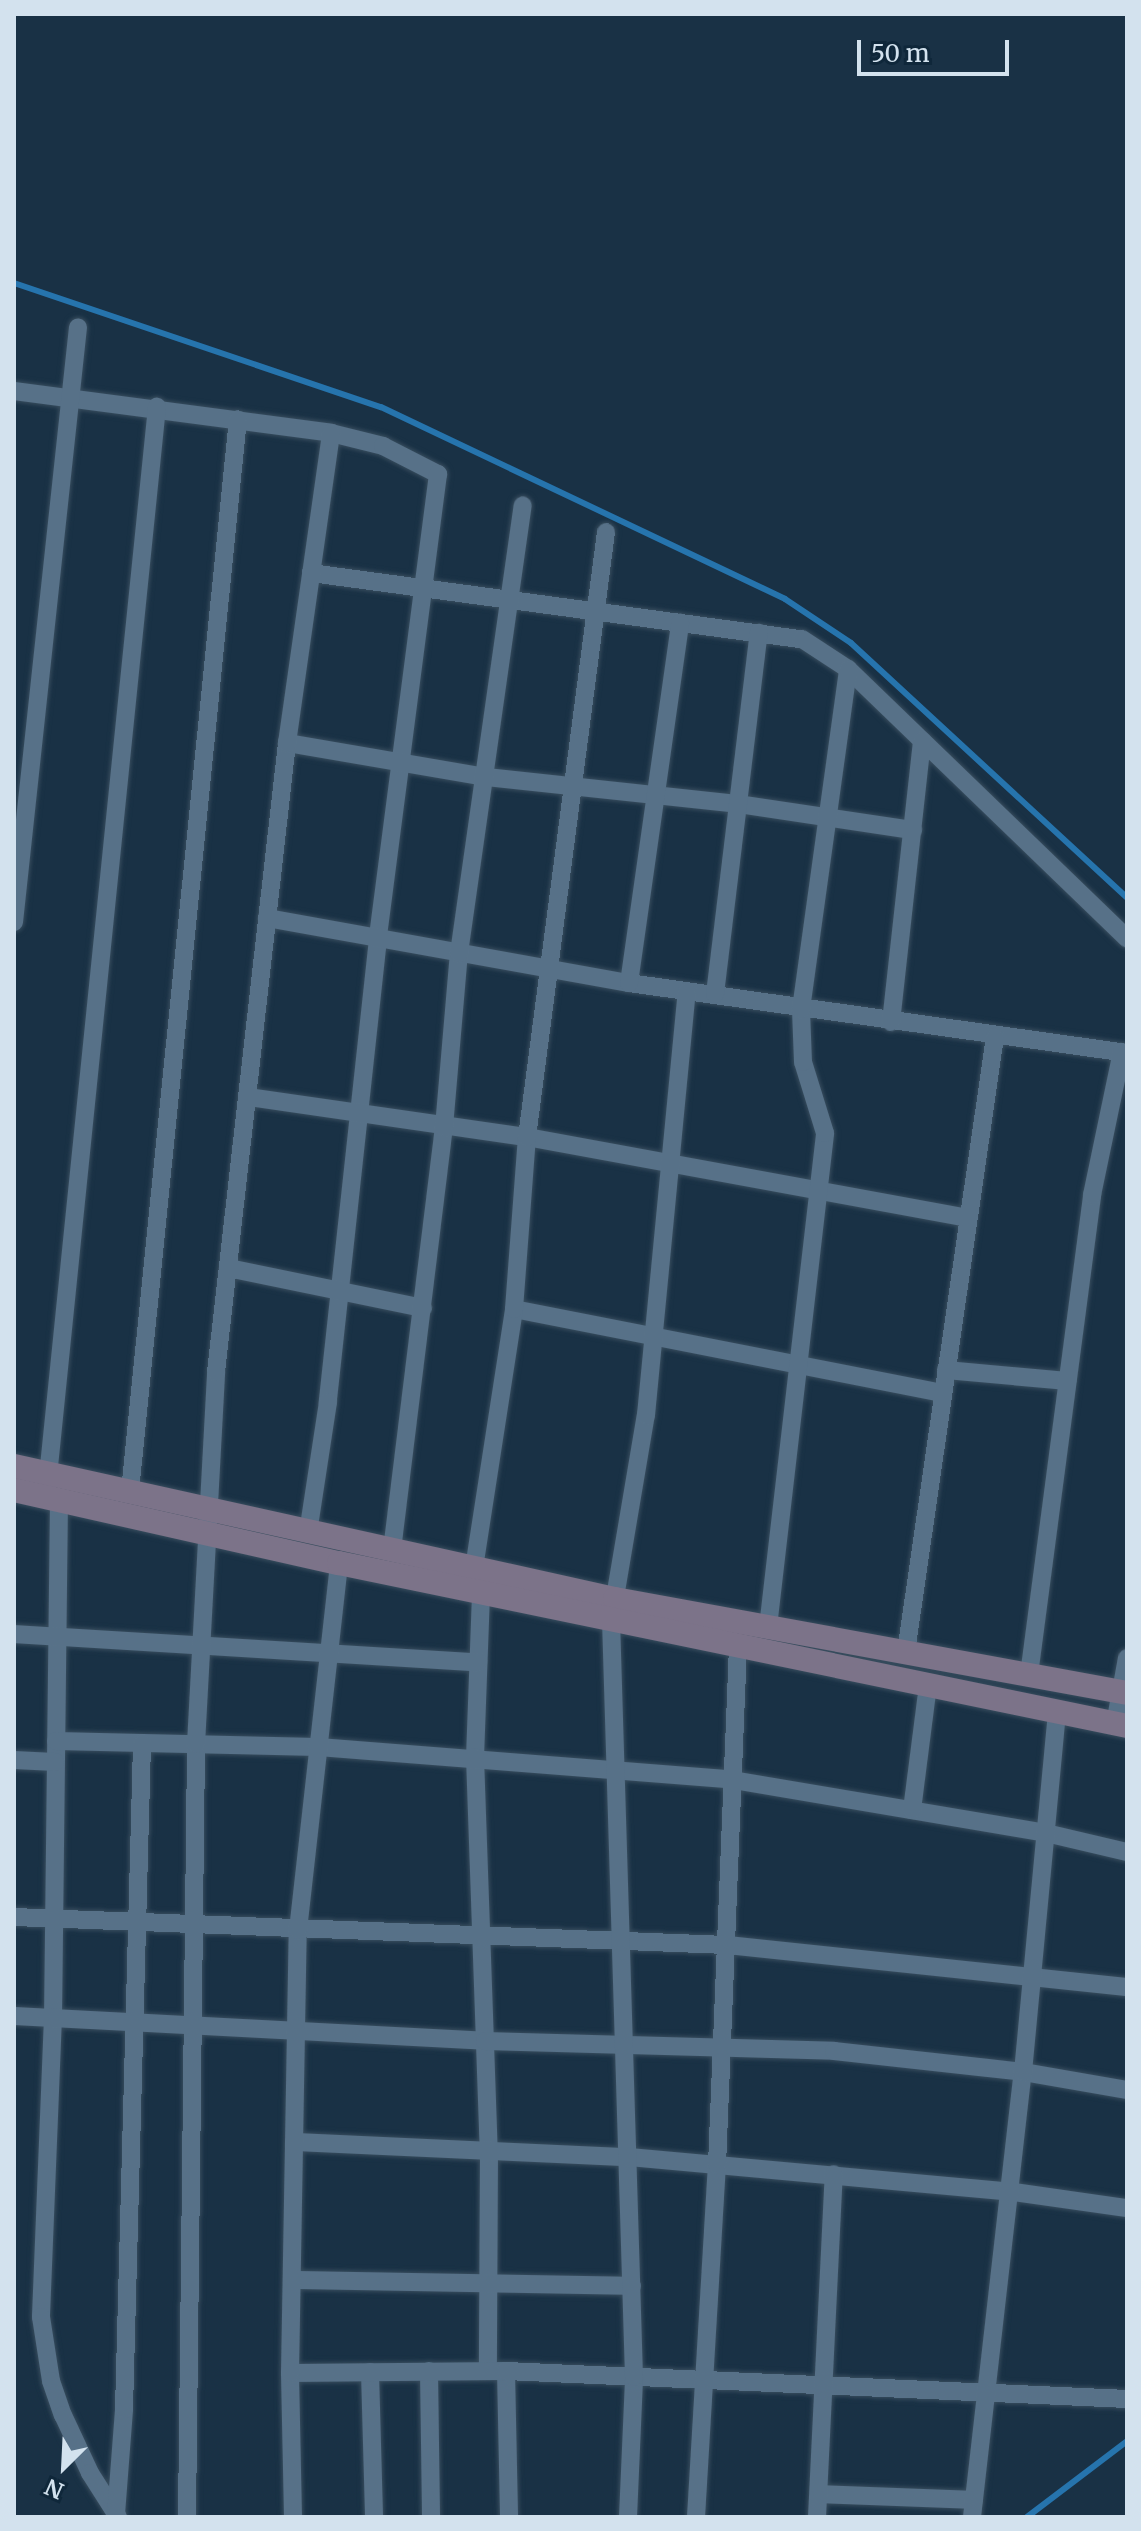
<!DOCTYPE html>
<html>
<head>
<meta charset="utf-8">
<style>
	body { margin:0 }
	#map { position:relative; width:1141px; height:2531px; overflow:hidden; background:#193145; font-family:Merriweather,serif }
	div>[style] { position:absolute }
	.stream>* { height:6px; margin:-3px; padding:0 3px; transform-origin:3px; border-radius:3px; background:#2674ad }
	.roads { filter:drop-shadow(0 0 2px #384d5e) drop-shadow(0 0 2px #384d5e) }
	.minor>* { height:18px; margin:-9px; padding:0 9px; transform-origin:9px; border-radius:9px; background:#577188 }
	.secondary>* { height:24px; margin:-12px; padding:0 12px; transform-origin:12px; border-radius:12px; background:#7c7389 }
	span { translate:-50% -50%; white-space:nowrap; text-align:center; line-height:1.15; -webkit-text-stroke:8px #0f273a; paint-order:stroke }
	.frame { position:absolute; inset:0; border:16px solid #d3e2ee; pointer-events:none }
	.north { position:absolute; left:24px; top:2427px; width:80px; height:80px; -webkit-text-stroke:6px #0f273a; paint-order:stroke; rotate:204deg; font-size:22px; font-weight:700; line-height:32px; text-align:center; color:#d3e2ee }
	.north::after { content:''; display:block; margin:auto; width:28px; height:36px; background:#d3e2ee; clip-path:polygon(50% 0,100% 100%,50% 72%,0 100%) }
	.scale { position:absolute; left:857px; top:40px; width:152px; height:36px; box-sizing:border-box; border:4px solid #d3e2ee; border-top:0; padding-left:10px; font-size:24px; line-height:28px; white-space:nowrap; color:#d3e2ee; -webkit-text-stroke:6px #0f273a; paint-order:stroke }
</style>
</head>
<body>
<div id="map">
	<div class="stream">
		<i style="left:14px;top:283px;width:387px;rotate:18.7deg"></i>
		<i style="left:381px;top:407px;width:447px;rotate:25.4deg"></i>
		<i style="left:785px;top:599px;width:79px;rotate:33.7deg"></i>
		<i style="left:851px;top:643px;width:376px;rotate:42.7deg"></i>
		<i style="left:1027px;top:2517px;width:126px;rotate:-37.2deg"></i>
	</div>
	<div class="roads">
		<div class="minor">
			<i style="left:14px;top:391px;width:320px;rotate:7.5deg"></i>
			<i style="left:331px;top:433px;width:54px;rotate:14deg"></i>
			<i style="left:383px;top:446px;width:62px;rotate:27deg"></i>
			<i style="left:438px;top:474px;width:469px;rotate:97.4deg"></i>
			<i style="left:378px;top:939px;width:466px;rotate:96.2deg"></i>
			<i style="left:328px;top:1402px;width:132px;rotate:98.7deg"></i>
			<i style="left:311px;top:573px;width:495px;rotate:7.7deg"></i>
			<i style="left:802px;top:639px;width:55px;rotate:33.1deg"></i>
			<i style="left:848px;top:669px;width:388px;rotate:44deg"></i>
			<i style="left:287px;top:743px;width:202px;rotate:9.7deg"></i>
			<i style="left:486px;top:777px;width:253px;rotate:6.1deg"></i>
			<i style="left:738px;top:804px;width:177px;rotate:8.5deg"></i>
			<i style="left:267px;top:918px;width:368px;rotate:10.2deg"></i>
			<i style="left:629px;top:983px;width:503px;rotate:8deg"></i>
			<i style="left:14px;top:922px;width:598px;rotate:-83.86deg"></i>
			<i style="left:629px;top:983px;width:364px;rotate:-81.9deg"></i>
			<i style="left:715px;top:994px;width:364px;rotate:-83.1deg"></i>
			<i style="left:891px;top:1022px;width:283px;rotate:-83.7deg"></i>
			<i style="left:248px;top:1097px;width:282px;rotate:8.2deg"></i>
			<i style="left:527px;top:1137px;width:447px;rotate:10.4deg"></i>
			<i style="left:228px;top:1268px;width:199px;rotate:11.6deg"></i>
			<i style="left:514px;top:1309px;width:437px;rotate:11.1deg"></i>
			<i style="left:946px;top:1370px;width:122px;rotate:5.2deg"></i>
			<i style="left:47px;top:1486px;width:1085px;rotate:-84.18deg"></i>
			<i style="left:130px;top:1491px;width:1077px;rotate:-84.25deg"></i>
			<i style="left:59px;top:1499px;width:518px;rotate:90.66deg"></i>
			<i style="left:53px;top:2017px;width:300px;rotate:92.3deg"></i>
			<i style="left:41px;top:2317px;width:65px;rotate:81.1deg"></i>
			<i style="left:51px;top:2381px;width:36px;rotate:71deg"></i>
			<i style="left:63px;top:2415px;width:64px;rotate:65deg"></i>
			<i style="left:90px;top:2473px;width:52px;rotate:57.5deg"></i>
			<i style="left:392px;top:1550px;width:426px;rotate:-83deg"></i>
			<i style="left:444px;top:1127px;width:175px;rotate:-85.1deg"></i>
			<i style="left:459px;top:953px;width:452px;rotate:-81.9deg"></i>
			<i style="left:474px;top:1568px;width:262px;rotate:-81.2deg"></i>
			<i style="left:514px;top:1309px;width:172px;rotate:-85.7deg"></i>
			<i style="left:527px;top:1137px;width:610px;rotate:-82.56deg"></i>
			<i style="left:481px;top:1594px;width:163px;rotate:92.1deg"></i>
			<i style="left:475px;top:1757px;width:394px;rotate:88deg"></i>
			<i style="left:489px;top:2151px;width:220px;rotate:90.3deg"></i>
			<i style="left:768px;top:1627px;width:497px;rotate:-83.4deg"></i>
			<i style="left:825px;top:1133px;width:74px;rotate:-107.2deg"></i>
			<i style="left:803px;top:1062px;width:53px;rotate:-92.2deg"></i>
			<i style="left:801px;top:1009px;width:343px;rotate:-82.1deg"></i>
			<i style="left:14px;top:1634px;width:465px;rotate:3.5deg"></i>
			<i style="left:906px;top:1652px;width:621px;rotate:-81.77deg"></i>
			<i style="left:1029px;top:1675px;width:484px;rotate:-82.5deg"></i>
			<i style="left:1092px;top:1195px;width:146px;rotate:-78.2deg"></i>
			<i style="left:1115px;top:1724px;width:67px;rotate:-79.7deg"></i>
			<i style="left:56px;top:1741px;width:262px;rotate:1.3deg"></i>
			<i style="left:318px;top:1747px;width:416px;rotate:4.5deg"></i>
			<i style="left:733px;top:1780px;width:317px;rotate:9.6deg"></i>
			<i style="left:1046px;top:1833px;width:83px;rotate:13.2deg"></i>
			<i style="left:14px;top:1760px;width:41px;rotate:2.8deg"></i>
			<i style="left:912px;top:1810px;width:126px;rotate:-82.7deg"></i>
			<i style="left:14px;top:1917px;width:714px;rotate:2.25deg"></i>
			<i style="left:727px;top:1945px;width:402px;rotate:6deg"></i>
			<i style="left:14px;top:2016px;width:472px;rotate:3deg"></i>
			<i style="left:485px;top:2041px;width:349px;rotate:1.6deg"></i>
			<i style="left:834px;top:2051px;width:190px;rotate:6.3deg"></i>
			<i style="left:1023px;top:2072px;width:106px;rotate:9.8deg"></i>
			<i style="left:294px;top:2142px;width:336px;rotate:2.6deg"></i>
			<i style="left:630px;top:2157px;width:379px;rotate:5.2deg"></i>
			<i style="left:1007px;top:2191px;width:121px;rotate:8.1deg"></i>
			<i style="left:292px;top:2280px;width:340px;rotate:1deg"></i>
			<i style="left:429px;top:2371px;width:146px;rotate:89.2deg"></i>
			<i style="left:506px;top:2371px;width:146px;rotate:88.8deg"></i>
			<i style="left:370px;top:2372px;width:145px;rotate:88.4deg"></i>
			<i style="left:290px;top:2373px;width:216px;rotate:-0.5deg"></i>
			<i style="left:506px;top:2371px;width:622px;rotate:2.58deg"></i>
			<i style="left:819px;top:2494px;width:155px;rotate:2.2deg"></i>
			<i style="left:116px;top:2514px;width:105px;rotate:-85.6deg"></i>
			<i style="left:124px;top:2409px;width:666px;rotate:-88.45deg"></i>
			<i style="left:187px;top:2517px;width:773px;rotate:-89.33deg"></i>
			<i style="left:196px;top:1744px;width:373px;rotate:-86.9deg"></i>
			<i style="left:216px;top:1372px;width:633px;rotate:-83.56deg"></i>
			<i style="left:287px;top:743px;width:313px;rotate:-81.9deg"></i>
			<i style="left:293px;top:2517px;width:144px;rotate:-91.2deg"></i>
			<i style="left:290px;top:2373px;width:443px;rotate:-89deg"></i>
			<i style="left:298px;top:1930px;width:369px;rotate:-83.6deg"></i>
			<i style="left:628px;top:2517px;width:140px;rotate:-87.5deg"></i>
			<i style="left:634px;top:2377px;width:756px;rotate:-91.74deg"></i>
			<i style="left:611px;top:1621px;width:209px;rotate:-80.4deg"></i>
			<i style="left:646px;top:1415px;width:425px;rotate:-84.5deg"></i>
			<i style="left:696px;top:2517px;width:353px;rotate:-86.6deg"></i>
			<i style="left:717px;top:2165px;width:519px;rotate:-87.68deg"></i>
			<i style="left:817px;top:2517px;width:343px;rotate:-87.2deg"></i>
			<i style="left:972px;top:2517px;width:448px;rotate:-83.5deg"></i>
			<i style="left:1023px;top:2072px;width:364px;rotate:-84.6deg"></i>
		</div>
		<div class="secondary">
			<i style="left:14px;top:1466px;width:616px;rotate:12.48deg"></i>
			<i style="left:615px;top:1599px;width:521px;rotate:10.4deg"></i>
			<i style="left:14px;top:1490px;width:333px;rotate:12.7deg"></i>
			<i style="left:339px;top:1563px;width:805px;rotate:11.69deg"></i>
		</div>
	</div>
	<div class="frame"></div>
	<div class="north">N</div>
	<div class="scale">50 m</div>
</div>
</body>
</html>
